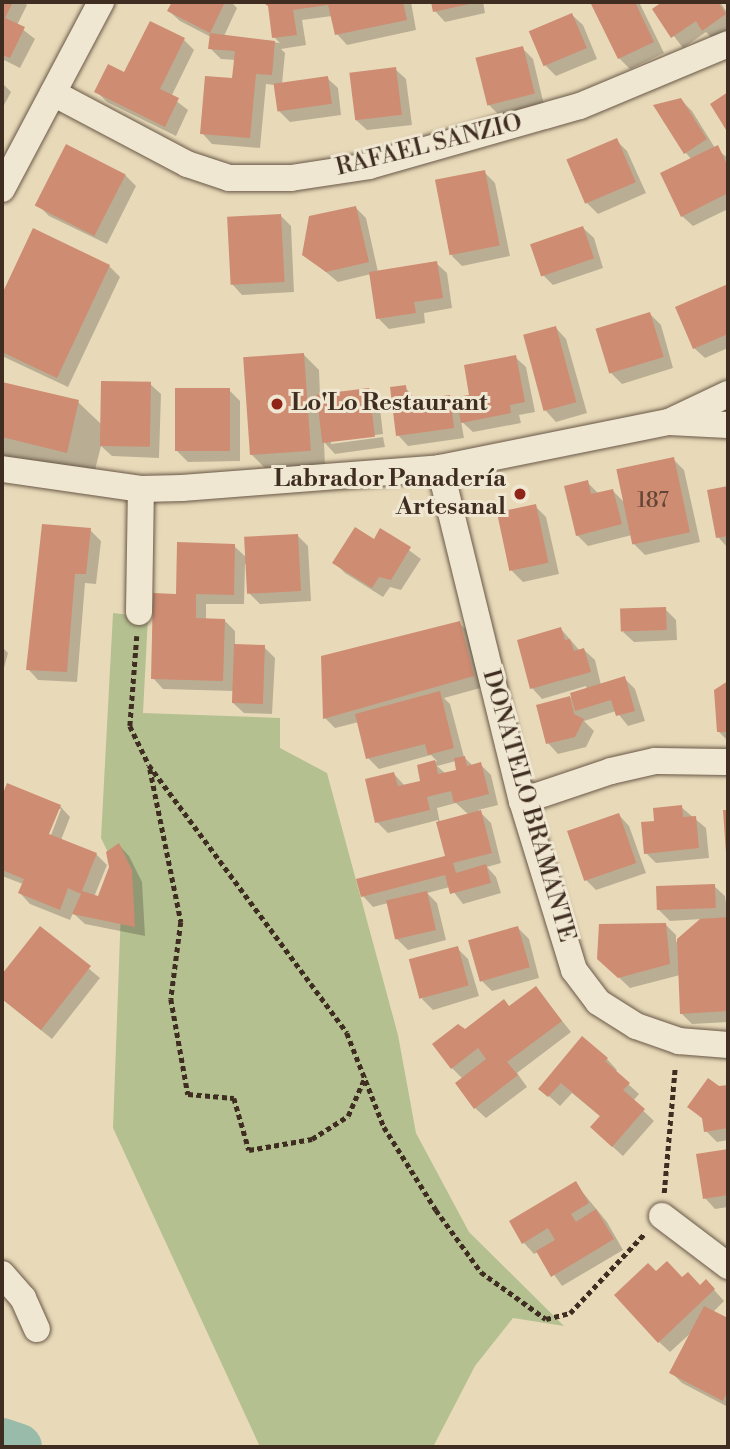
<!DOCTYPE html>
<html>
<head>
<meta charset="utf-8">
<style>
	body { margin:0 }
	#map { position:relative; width:730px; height:1449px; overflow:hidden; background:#e8dab9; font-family:"Libre Bodoni",serif }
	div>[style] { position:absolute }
	.green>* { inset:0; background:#b5c090 }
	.shadow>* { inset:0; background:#0003 }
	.river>* { height:46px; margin:-23px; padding:0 23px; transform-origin:23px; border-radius:23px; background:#98bbaa }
	.building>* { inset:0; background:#ce8c72; transform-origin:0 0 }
	.path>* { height:4.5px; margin-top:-2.25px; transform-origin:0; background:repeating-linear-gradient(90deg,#3f2d21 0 5px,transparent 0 8.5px) }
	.roads { filter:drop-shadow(0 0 2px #695847) drop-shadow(0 0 2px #695847) }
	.minor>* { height:26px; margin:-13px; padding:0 13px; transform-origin:13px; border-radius:13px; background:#f0e7d2 }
	.dots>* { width:19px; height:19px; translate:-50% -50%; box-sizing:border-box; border:4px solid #f0e7d2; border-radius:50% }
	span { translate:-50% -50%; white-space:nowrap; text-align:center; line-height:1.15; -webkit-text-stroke:6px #f0e7d2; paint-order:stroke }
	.number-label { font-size:21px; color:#634535 }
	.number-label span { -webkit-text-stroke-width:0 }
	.street-label { font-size:24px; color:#3f2d21 }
	.poi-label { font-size:24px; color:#3f2d21; font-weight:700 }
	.left { translate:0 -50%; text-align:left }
	.right { translate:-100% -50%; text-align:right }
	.frame { position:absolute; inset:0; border:4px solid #3f2d21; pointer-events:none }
</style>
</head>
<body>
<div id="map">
	<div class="green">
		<i style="clip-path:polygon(113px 613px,148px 617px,143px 713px,280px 718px,280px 748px,327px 773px,398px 1035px,416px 1133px,469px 1232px,564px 1326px,513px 1318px,475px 1366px,433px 1447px,260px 1447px,113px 1128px,122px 881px,101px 838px)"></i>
	</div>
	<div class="shadow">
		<i style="clip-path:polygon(2px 2px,23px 2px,27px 5px,17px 25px,35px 39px,20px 68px,2px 59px)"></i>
		<i style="clip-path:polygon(174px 2px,231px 2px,237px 8px,224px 36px,280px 43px,274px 37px,269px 7px,264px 2px,411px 2px,416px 30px,347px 45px,337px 34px,332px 16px,302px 20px,306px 45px,281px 49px,285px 53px,282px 84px,327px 78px,338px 88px,341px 115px,290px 122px,279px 111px,275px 85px,266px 84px,260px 148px,212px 144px,202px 133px,234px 80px,236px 60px,221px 59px,210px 48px,211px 37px,180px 21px,169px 11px)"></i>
		<i style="clip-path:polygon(433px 2px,483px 2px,485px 13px,445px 22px,435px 11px)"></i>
		<i style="clip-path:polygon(592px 2px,639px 2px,664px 53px,630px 69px,619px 58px)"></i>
		<i style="clip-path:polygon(665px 2px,720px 2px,728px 14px,728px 31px,714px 40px,706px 32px,683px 48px,654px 10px)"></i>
		<i style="clip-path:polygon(572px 15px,583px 25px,597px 59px,556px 76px,546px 66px)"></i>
		<i style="clip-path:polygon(184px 40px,194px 50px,171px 97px,188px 110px,176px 136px,107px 102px,96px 91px)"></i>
		<i style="clip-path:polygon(522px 48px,533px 59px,544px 105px,500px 116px,489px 105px)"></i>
		<i style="clip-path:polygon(395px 69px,406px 79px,412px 125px,367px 130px,356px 120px)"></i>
		<i style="clip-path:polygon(2px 83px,11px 92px,2px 109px)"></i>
		<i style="clip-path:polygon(681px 100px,692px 111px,715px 148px,728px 158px,728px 209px,693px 226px,682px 216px,692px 160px,685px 152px)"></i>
		<i style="clip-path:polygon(616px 140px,627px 151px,646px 193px,598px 214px,587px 203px)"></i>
		<i style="clip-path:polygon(484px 172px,495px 183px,510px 256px,462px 266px,452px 256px)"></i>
		<i style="clip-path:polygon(125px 175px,136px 186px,107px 244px,49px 216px,38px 205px)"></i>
		<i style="clip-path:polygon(355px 207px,366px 218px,378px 272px,436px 263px,447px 273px,452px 308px,424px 313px,425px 323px,389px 329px,378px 318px,371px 274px,338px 282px,304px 254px)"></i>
		<i style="clip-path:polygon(281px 216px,291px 226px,294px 292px,242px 295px,232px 284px)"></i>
		<i style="clip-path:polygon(583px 228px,594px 238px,603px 268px,553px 285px,542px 274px)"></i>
		<i style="clip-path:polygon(34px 230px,109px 266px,120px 277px,68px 387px,2px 356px,2px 298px)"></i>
		<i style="clip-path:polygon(728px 286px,728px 348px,705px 358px,694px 348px,677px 308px)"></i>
		<i style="clip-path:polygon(650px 314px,661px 325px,673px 368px,622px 384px,611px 373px)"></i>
		<i style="clip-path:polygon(556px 328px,566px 339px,587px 413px,556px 422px,546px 411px)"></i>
		<i style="clip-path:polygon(303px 354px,319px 370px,320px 396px,368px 389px,379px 400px,383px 434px,331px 441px,331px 444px,383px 437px,385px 447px,335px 454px,324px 442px,325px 466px,268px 471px,252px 455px)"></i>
		<i style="clip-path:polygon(515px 357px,526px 367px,535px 412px,519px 415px,521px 423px,473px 432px,461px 421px,464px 438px,408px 446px,398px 435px,405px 387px,416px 401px,449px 397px,460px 408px)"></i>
		<i style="clip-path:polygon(2px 384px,78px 402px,102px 425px,150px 384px,161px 394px,159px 458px,112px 456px,101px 446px,93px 478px,2px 457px)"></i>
		<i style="clip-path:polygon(229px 390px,240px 401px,240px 461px,188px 462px,177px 451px)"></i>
		<i style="clip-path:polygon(673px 459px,684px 470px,700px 542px,645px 555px,634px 544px,632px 535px,588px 546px,577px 535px,587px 482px,598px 493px,613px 491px,625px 503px)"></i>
		<i style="clip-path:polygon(728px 488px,728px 548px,718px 537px,709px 492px)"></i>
		<i style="clip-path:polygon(535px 506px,546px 517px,559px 574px,523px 582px,512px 571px)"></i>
		<i style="clip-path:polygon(90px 530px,101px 541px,96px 584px,85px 583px,77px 682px,38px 680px,28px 669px)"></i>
		<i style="clip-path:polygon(381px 530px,421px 559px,401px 590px,390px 587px,383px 597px,345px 573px,335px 563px,374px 541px)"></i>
		<i style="clip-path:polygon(297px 535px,308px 546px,311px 601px,260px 604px,249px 593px,248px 564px,245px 564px,244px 604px,206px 604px,206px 620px,224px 620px,235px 631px,235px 646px,264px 647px,275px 658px,272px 714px,244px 713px,233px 703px,234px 691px,163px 689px,153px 678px,177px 595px,234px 546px,247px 558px)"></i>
		<i style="clip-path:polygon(665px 609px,676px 620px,677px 640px,634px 642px,623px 632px)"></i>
		<i style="clip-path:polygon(evenodd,459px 623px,470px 633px,484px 687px,444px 698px,450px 704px,464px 757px,473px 766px,480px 764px,491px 775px,498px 805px,478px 810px,491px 823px,501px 863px,487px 867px,496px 877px,501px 893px,463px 904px,450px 887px,427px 893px,437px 903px,446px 940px,408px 950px,397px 939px,388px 903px,373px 907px,363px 896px,447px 857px,438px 820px,388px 833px,377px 822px,394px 774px,405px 786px,422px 782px,419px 766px,437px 761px,431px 755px,379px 769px,368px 758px,359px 722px,335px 728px,325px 718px,459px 623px,456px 761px,458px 771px,445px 773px,437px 766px,456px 761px,459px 623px,456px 803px,469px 815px,440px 823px,437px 808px,456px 803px)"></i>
		<i style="clip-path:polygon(561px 629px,580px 651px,584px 650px,595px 660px,601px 685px,624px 678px,635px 689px,645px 721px,628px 726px,616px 711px,584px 721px,594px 731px,586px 747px,558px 754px,548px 743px,538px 707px,573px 697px,587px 690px,586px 686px,542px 699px,532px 688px)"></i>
		<i style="clip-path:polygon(2px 647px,8px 653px,2px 675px)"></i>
		<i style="clip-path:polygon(728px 683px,728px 741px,719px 732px,716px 691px)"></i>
		<i style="clip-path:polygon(evenodd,8px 786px,60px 806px,70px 817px,61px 840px,96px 854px,107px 865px,94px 897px,100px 898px,119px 845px,129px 856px,142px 882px,145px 936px,85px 924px,73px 913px,70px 920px,30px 904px,20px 893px,23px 884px,2px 876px,2px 801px,8px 786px,57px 809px,61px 809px,48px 843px,44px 841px,57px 809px)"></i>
		<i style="clip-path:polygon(681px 807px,706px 828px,709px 858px,656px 863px,646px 853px,656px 822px)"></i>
		<i style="clip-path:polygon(619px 815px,629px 826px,646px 873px,596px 890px,586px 880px)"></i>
		<i style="clip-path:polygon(714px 886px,725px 896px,728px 919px,728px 1022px,692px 1024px,681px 1013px,680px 975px,630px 988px,610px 969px,665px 924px,676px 935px,676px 942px,702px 919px,670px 921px,659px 910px)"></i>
		<i style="clip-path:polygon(40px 928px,100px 978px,52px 1039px,2px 999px,2px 976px)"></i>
		<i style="clip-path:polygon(518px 928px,529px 939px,539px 978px,492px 991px,481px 980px)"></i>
		<i style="clip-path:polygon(457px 948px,468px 959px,479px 996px,433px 1010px,422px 999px)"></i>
		<i style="clip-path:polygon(536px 988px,571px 1032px,517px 1073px,527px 1087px,486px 1118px,475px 1108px,463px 1079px,452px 1068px,465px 1031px,510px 1008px)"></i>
		<i style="clip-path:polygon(582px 1038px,607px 1059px,617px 1070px,615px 1072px,639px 1094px,633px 1101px,654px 1121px,623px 1156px,603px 1138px,601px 1117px,572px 1093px,560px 1106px,541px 1089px)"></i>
		<i style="clip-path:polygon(728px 1086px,728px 1140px,717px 1142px,706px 1131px,705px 1121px,689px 1107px,718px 1088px)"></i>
		<i style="clip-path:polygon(728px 1151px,728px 1207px,715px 1209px,705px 1198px,698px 1155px)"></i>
		<i style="clip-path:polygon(575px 1183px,607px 1222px,623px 1250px,562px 1286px,538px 1252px,534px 1254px,524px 1243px,511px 1222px)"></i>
		<i style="clip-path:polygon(656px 1274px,700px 1287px,706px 1281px,724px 1301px,713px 1312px,728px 1320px,728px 1407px,682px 1383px,671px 1372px,693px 1331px,670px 1352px,659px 1342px)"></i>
	</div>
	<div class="river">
		<i style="left:2px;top:1441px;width:18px;rotate:19deg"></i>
	</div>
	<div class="building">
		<i style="clip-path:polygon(2px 2px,13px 2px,5px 18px,25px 27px,10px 58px,2px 55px)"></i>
		<i style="clip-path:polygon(172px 2px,225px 2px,210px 33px,167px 11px)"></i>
		<i style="clip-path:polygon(262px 2px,403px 2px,407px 20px,335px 35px,328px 5px,293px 10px,297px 35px,272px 38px,268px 6px)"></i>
		<i style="clip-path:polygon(431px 2px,474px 2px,474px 3px,433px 12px)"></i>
		<i style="clip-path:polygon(590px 2px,635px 2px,654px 42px,618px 59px)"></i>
		<i style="clip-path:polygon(662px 2px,718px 2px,726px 14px,702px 31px,696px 21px,671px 38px,652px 9px)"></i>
		<i style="left:572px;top:13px;width:38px;height:47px;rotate:67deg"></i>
		<i style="clip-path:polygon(150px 21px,185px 38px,160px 89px,179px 98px,165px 127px,94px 92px,108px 64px,124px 72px)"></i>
		<i style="clip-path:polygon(210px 33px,275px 41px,272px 75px,256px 74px,250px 138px,200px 134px,205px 76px,232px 78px,235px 51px,208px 49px)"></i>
		<i style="left:523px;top:46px;width:49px;height:49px;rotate:76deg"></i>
		<i style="left:396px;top:67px;width:48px;height:47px;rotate:83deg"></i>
		<i style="left:328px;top:76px;width:28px;height:55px;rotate:82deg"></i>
		<i style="clip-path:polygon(728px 92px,728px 133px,710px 104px)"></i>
		<i style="clip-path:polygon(681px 98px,707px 139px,684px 154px,653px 105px)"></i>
		<i style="left:617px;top:138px;width:48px;height:55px;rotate:67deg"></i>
		<i style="left:66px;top:144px;width:67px;height:69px;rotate:27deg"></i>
		<i style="clip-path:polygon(718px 145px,728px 167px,728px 193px,681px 217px,660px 173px)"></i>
		<i style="left:485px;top:170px;width:77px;height:51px;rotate:79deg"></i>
		<i style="clip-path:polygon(356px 206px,369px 262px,326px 272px,302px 255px,309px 216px)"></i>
		<i style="left:281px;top:214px;width:68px;height:54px;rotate:87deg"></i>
		<i style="left:583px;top:226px;width:34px;height:56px;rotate:71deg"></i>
		<i style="clip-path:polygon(33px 228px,110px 265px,57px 378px,2px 352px,2px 294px)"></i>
		<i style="clip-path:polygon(437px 261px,443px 298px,414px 302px,416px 313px,376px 319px,369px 272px)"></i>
		<i style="clip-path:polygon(728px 284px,728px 334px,693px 349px,675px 307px)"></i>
		<i style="left:650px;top:312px;width:47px;height:57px;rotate:73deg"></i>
		<i style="left:556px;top:326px;width:79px;height:34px;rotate:75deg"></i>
		<i style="left:304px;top:353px;width:98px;height:61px;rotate:86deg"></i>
		<i style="clip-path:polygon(516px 355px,525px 402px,510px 405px,511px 413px,461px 423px,456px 397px,469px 395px,464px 365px)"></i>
		<i style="left:101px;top:381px;width:50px;height:65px;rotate:1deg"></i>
		<i style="clip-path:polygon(2px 382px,79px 400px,67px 453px,2px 437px)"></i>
		<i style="clip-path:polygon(406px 385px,408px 401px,450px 395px,454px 428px,396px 436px,390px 387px)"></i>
		<i style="left:230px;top:388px;width:63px;height:55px;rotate:90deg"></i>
		<i style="left:369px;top:388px;width:49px;height:53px;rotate:83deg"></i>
		<i style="left:674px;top:457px;width:77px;height:59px;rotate:78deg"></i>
		<i style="clip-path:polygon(588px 480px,591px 494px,613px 489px,622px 524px,576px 536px,564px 486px)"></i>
		<i style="clip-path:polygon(728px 486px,728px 536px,716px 538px,707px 490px)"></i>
		<i style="left:536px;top:504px;width:60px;height:40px;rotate:78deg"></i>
		<i style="clip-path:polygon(42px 524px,91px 528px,86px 574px,75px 574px,67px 672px,26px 670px)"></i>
		<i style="clip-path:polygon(355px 527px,374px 539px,380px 528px,411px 547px,391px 580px,379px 577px,372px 588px,332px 563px)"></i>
		<i style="left:298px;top:534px;width:57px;height:54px;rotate:87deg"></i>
		<i style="clip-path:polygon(177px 542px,235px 544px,234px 595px,196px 594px,196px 618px,225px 619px,223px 681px,151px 679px,153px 593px,176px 594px)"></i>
		<i style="left:666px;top:607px;width:23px;height:46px;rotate:88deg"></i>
		<i style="clip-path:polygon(460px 621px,474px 676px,323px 719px,321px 656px)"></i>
		<i style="clip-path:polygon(561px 627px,565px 640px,570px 639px,574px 651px,584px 648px,591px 672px,530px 689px,517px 640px)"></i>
		<i style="left:234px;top:644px;width:31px;height:59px;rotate:2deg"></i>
		<i style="clip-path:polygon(625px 676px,635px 711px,616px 716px,611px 700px,575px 711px,570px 693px)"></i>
		<i style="clip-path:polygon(728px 681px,728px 732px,717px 732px,714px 690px)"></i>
		<i style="clip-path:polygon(440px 691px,454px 748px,428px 755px,425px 744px,366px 759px,355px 714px)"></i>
		<i style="clip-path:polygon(570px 696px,574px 714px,584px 719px,575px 737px,546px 744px,536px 705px)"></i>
		<i style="clip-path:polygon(465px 756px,467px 766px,481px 762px,489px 794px,454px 803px,451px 791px,427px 797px,430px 810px,375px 823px,365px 779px,394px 772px,398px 786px,420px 781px,417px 765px,435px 760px,438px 774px,456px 770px,454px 758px)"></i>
		<i style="clip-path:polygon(7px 783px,61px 805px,49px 834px,97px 853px,82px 891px,98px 896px,109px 867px,106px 852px,119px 843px,132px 870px,135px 927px,72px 914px,81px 894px,68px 888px,60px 910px,18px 893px,24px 879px,2px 870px,2px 796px)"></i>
		<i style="clip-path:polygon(682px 805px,683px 817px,696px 816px,699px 848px,644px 854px,641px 822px,654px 821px,653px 808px)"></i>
		<i style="clip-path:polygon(481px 810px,492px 853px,453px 863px,456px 873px,486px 864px,491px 883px,450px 894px,445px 875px,361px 897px,356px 879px,445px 856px,436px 822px)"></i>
		<i style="clip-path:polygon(723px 810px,728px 810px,728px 853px,726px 853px)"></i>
		<i style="left:619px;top:813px;width:53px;height:55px;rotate:71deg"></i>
		<i style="left:715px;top:884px;width:24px;height:59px;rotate:88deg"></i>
		<i style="left:427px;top:891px;width:40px;height:42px;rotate:77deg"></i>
		<i style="clip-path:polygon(728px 917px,728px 1011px,680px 1014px,677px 939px,700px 919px)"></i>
		<i style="clip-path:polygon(666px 923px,670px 964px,618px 978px,597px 959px,599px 924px)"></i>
		<i style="clip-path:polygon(40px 926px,91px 966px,41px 1030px,2px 999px,2px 974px)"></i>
		<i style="left:518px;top:926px;width:43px;height:52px;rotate:74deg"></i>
		<i style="left:458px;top:946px;width:41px;height:51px;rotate:75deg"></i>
		<i style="clip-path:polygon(536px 986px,562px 1021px,507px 1062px,518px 1075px,474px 1109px,455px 1083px,486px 1059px,478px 1048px,451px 1069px,432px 1044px,458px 1024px,465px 1029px,504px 999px,509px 1006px)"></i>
		<i style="clip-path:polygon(582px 1036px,608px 1058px,605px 1061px,630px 1083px,623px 1090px,645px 1109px,612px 1147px,590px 1127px,600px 1116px,561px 1083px,548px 1097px,538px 1089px)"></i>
		<i style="clip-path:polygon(708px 1078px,719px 1086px,728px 1085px,728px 1128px,704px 1132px,702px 1118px,687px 1107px)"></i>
		<i style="clip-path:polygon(728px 1149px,728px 1195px,703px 1199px,696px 1154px)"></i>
		<i style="clip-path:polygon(576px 1181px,589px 1203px,571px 1214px,576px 1222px,596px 1209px,614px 1239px,551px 1277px,536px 1251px,555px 1240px,548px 1228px,522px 1244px,509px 1221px)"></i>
		<i style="clip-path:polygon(667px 1261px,682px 1277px,688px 1272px,700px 1285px,706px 1279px,715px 1289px,658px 1343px,614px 1295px,648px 1263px,656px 1271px)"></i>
		<i style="clip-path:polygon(704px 1306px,728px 1318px,728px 1390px,723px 1401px,669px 1373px)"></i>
	</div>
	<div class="path">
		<i style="left:137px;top:636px;width:90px;rotate:94.4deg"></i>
		<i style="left:130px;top:726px;width:43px;rotate:64deg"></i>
		<i style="left:149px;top:765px;width:333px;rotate:53.5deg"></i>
		<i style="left:347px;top:1033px;width:101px;rotate:68.5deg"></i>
		<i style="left:384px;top:1127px;width:98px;rotate:57.9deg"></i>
		<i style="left:436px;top:1210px;width:77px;rotate:54deg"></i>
		<i style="left:481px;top:1272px;width:80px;rotate:35.9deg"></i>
		<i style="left:546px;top:1319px;width:25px;rotate:-14deg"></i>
		<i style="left:570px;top:1313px;width:110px;rotate:-46.8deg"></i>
		<i style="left:150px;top:769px;width:156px;rotate:78.5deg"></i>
		<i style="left:181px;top:922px;width:78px;rotate:97.4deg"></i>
		<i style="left:171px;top:999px;width:97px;rotate:79.9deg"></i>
		<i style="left:188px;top:1094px;width:46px;rotate:5deg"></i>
		<i style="left:234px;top:1098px;width:54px;rotate:73.9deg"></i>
		<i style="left:249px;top:1150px;width:64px;rotate:-9.9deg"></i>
		<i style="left:312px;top:1139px;width:43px;rotate:-32.6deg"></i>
		<i style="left:348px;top:1116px;width:43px;rotate:-66.4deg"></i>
		<i style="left:664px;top:1193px;width:127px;rotate:-85deg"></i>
	</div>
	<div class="roads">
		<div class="minor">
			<i style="left:53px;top:93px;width:152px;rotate:27.9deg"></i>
			<i style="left:187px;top:164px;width:44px;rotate:18.4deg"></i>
			<i style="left:229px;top:178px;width:62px"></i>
			<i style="left:291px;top:178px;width:79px;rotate:-8.7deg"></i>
			<i style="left:369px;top:166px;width:219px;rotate:-15.9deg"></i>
			<i style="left:580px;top:106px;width:160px;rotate:-22.7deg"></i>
			<i style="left:2px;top:189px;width:212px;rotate:-62.1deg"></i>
			<i style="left:673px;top:420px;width:61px;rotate:-25.3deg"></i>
			<i style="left:440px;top:468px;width:343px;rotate:76.2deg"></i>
			<i style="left:522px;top:801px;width:177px;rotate:72.9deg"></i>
			<i style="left:574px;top:970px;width:40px;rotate:53deg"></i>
			<i style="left:598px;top:1002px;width:45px;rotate:32.3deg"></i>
			<i style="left:636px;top:1026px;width:46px;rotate:19.2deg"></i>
			<i style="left:679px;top:1041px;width:49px;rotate:4.7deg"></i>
			<i style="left:2px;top:469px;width:140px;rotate:8.2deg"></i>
			<i style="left:141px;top:489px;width:41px;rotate:-1.4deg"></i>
			<i style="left:182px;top:488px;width:259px;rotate:-4.4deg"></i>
			<i style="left:440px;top:468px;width:234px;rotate:-11.4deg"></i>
			<i style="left:669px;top:422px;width:59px;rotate:2.9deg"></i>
			<i style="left:139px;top:612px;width:123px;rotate:-89.1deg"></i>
			<i style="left:522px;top:801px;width:94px;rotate:-18.6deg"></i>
			<i style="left:611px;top:771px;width:45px;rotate:-12.8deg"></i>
			<i style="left:655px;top:761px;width:73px;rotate:0.8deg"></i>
			<i style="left:662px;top:1216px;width:83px;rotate:37.1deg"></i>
			<i style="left:2px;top:1274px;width:32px;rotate:49deg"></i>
			<i style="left:23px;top:1298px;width:34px;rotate:66deg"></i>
		</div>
	</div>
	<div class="dots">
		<i style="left:277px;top:404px;background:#8f2418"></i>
		<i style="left:520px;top:494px;background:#8f2418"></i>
	</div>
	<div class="number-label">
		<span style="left:653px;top:501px">187</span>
	</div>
	<div class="street-label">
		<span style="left:429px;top:146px;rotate:-14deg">RAFAEL SANZIO</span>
		<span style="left:528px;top:806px;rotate:74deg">DONATELO BRAMANTE</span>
	</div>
	<div class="poi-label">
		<span class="left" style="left:291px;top:404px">Lo'Lo Restaurant</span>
		<span class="right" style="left:506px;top:494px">Labrador Panadería<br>Artesanal</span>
	</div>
	<div class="frame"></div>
</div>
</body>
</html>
